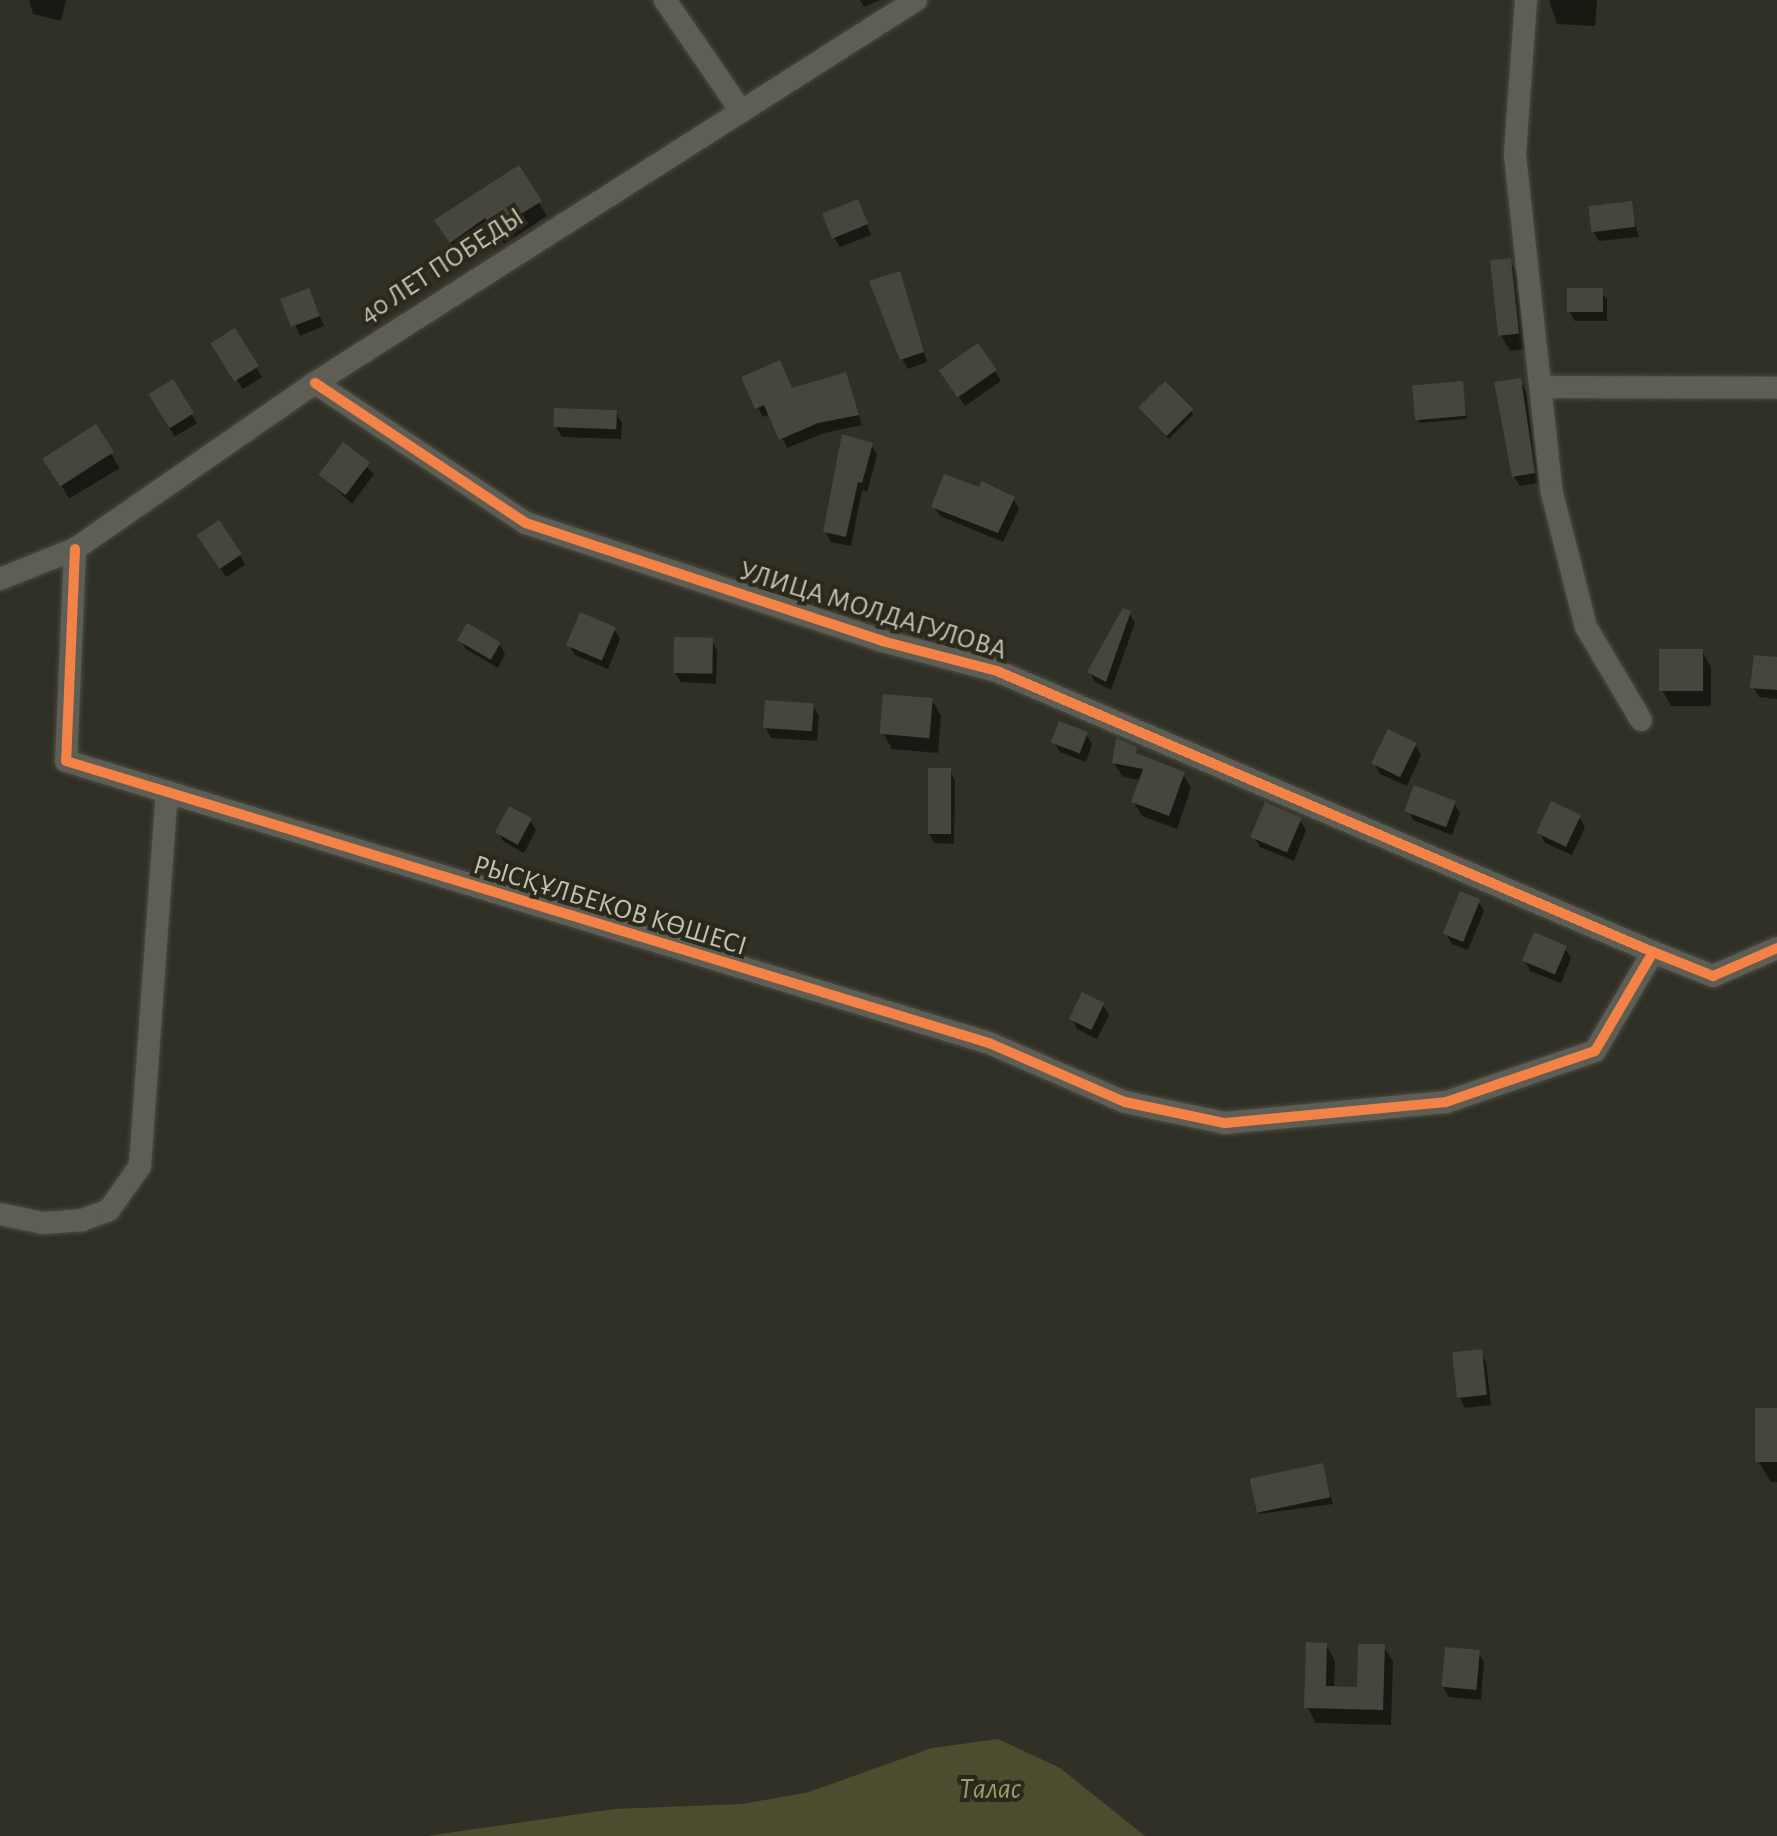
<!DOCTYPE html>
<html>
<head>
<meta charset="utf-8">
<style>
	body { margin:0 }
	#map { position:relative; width:1777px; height:1836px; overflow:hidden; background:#303026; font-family:"Alegreya Sans",sans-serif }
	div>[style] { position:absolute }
	.water>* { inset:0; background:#4e4c2f }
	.shadow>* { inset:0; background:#0007; transform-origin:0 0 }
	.building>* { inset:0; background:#46463e; transform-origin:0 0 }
	.roads { filter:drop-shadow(0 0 2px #4b4b44) drop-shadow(0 0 2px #4b4b44) }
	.minor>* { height:22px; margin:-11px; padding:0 11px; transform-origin:11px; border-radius:11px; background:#5f5e55 }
	.cycleway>* { height:10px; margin:-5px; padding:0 5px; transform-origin:5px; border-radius:5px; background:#f48246 }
	span { translate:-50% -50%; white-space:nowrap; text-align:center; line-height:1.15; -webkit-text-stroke:8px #2a291b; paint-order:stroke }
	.street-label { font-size:28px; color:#c2c1b0 }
	.water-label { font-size:30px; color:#9d9a6c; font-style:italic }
</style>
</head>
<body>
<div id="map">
	<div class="water">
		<i style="clip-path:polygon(998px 1739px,1060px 1768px,1145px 1836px,427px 1836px,614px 1809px,742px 1804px,809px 1792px,932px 1748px)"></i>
	</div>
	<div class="shadow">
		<i style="clip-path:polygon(29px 0,66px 0,61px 21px,33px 14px)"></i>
		<i style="clip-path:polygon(860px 0,880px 0,864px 7px)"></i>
		<i style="clip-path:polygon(1549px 0,1597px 0,1595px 26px,1557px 24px)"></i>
		<i style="clip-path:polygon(518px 168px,547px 216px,504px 244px,495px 231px,460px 256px,445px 235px)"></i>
		<i style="clip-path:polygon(1630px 204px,1639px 237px,1599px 241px,1593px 231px)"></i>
		<i style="clip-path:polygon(862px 212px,871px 235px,840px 247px,834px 237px)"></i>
		<i style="clip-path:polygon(1510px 261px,1519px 276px,1527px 349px,1510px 351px,1501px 335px)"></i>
		<i style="clip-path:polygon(898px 274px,927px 362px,908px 369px,902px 359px)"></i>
		<i style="clip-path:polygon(1601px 291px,1607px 300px,1607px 321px,1575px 321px,1569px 311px)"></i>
		<i style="clip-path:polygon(284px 300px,313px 300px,324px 326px,300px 336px)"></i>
		<i style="left:234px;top:332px;width:53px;height:23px;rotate:58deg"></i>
		<i style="clip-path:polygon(995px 371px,1001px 381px,965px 406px,948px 381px)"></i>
		<i style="clip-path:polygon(845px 375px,862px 425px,824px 433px,787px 448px,771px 414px,763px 417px,758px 408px,792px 390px)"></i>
		<i style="clip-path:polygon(1520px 381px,1526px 391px,1539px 483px,1520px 486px,1514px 477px)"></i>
		<i style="left:173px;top:382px;width:48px;height:26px;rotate:60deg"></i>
		<i style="clip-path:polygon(1462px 383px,1467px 419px,1420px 423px,1418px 419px)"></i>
		<i style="clip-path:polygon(1191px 411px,1193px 415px,1169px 439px,1143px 413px)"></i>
		<i style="clip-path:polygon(616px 413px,622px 423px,621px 439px,562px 437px,556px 427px)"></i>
		<i style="left:95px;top:427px;width:48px;height:59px;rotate:59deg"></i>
		<i style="clip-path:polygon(844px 437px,872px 446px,877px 455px,867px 492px,862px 490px,851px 546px,831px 542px,826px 532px)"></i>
		<i style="clip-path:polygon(344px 446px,374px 474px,352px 504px,321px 475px)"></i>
		<i style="clip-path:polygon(1013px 499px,1019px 509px,1003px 542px,940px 516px,934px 507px)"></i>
		<i style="clip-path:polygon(205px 545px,240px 555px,245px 565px,226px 577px)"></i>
		<i style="clip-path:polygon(1129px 613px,1135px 623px,1111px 690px,1095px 682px,1090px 672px)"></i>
		<i style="clip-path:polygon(614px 629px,620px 639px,608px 669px,575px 655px,569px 645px)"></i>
		<i style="clip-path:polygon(460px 640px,500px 645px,505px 654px,498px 668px,466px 649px)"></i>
		<i style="clip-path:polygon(712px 641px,717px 651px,716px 684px,681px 682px,675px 673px)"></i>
		<i style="clip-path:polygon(1702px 651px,1711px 667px,1711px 706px,1671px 706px,1662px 690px)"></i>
		<i style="clip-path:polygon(1777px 660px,1777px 699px,1759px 697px,1753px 687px)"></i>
		<i style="clip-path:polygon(932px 700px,941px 716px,938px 753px,892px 749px,883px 733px)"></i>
		<i style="clip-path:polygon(813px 706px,819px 716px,817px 741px,771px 738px,766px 728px)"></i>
		<i style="clip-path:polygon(1086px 734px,1092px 744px,1086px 762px,1060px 752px,1054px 742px)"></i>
		<i style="clip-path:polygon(1415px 745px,1421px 755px,1407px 786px,1380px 774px,1375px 764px)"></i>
		<i style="clip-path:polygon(1135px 749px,1140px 758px,1183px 774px,1191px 788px,1177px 829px,1142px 816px,1133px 801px,1141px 780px,1123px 777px,1114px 763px)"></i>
		<i style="clip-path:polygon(950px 771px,955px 781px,954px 844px,934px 843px,929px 834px)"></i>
		<i style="clip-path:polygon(1454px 803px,1460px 813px,1452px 835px,1413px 820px,1408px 810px)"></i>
		<i style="clip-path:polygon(1579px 817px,1585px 827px,1572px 855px,1545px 843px,1540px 833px)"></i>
		<i style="clip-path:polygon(530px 820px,536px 830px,524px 853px,504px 842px,498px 833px)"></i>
		<i style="clip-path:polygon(1300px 820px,1306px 830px,1294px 861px,1260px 847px,1254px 837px)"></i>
		<i style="clip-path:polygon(1478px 901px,1484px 911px,1468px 950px,1452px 944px,1446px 934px)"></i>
		<i style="clip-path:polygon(1565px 948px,1571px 958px,1561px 983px,1530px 971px,1525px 961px)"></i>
		<i style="clip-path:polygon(1103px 1005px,1109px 1015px,1097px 1039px,1077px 1029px,1072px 1019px)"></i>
		<i style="clip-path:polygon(1480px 1352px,1486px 1362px,1491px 1405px,1465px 1408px,1460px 1398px)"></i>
		<i style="clip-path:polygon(1777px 1411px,1777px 1482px,1771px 1482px,1758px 1461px)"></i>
		<i style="clip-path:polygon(1322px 1466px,1333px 1504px,1259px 1514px,1255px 1507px)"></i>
		<i style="clip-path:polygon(1326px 1645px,1335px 1661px,1334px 1689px,1359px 1690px,1384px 1647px,1393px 1662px,1391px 1725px,1316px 1723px,1307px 1707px)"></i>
		<i style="clip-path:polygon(1478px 1652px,1484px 1662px,1481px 1700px,1449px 1697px,1443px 1687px)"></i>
	</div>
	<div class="building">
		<i style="clip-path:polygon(519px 165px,542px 201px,494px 231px,485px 218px,450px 243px,434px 220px)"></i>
		<i style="left:858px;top:199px;width:27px;height:39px;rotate:68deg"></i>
		<i style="left:1632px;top:201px;width:26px;height:44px;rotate:83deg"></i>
		<i style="left:1511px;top:258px;width:76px;height:21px;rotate:84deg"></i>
		<i style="clip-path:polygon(900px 271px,924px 352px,900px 360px,869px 281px)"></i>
		<i style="left:309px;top:288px;width:30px;height:31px;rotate:69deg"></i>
		<i style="left:1567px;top:288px;width:36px;height:24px"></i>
		<i style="left:235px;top:328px;width:45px;height:29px;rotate:58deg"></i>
		<i style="left:978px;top:343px;width:33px;height:48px;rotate:55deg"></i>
		<i style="clip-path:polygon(780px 360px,792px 388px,846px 372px,859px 415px,818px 423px,779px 440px,764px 405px,755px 409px,741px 377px)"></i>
		<i style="clip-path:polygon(1521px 378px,1535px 473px,1512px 477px,1494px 382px)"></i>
		<i style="left:173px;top:379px;width:40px;height:29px;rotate:58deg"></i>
		<i style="left:1165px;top:381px;width:40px;height:38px;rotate:45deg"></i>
		<i style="left:1463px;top:381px;width:35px;height:51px;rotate:85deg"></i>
		<i style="left:554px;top:408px;width:63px;height:19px;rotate:2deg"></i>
		<i style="left:96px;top:424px;width:33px;height:64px;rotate:57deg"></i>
		<i style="clip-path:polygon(842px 434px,873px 443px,862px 483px,858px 482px,846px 537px,823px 532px)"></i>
		<i style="left:343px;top:442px;width:34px;height:41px;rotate:37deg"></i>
		<i style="clip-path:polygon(944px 474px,979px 487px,982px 481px,1015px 497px,998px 533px,931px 507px)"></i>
		<i style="left:219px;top:520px;width:41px;height:27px;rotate:56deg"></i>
		<i style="clip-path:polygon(1123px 608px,1131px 611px,1106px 682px,1087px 672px)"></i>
		<i style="left:580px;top:612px;width:39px;height:36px;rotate:23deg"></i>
		<i style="left:467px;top:623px;width:39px;height:20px;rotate:30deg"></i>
		<i style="left:674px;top:637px;width:39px;height:36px;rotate:1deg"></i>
		<i style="left:1659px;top:649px;width:44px;height:42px"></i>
		<i style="clip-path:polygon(1754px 655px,1777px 657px,1777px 690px,1750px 688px)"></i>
		<i style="left:883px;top:694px;width:50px;height:40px;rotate:5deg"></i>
		<i style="left:765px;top:700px;width:49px;height:28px;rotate:4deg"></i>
		<i style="left:1059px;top:721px;width:31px;height:23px;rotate:21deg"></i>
		<i style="left:1388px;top:729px;width:32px;height:38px;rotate:26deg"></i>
		<i style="clip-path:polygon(1116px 738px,1137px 747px,1136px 753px,1185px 772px,1169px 816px,1131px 802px,1143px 769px,1112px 763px)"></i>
		<i style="left:928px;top:768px;width:23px;height:66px"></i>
		<i style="left:1414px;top:785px;width:45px;height:28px;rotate:21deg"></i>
		<i style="left:1551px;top:801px;width:33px;height:35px;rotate:25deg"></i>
		<i style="left:1265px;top:802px;width:40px;height:38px;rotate:23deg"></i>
		<i style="left:509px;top:806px;width:26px;height:30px;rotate:28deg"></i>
		<i style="left:1460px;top:891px;width:22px;height:46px;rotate:22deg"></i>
		<i style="left:1534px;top:932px;width:36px;height:31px;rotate:23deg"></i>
		<i style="left:1082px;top:992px;width:25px;height:30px;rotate:26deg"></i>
		<i style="left:1482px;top:1349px;width:46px;height:30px;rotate:84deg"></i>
		<i style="left:1777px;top:1408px;width:54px;height:22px;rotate:90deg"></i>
		<i style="left:1323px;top:1463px;width:35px;height:75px;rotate:78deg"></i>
		<i style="clip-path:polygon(1306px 1642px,1327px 1643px,1326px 1686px,1357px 1687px,1358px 1644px,1385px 1644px,1383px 1710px,1304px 1708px)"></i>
		<i style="left:1445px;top:1647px;width:35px;height:40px;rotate:5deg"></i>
	</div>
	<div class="roads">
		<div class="minor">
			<i style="left:665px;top:0;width:135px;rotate:55.6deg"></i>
			<i style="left:1526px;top:0;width:155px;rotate:94.1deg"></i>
			<i style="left:1515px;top:155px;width:340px;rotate:83.8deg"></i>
			<i style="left:1552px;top:493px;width:138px;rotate:75.8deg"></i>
			<i style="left:1586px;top:627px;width:108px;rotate:59.4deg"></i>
			<i style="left:315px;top:383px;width:253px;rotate:33.6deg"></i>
			<i style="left:526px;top:523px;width:375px;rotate:18.3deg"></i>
			<i style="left:882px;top:641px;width:119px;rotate:14.6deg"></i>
			<i style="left:997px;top:671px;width:714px;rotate:23.19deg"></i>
			<i style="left:1542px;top:387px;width:235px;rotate:0.2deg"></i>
			<i style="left:75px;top:549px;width:212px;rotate:92.4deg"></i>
			<i style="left:66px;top:761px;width:965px;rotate:16.99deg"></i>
			<i style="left:989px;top:1043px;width:148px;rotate:23.5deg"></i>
			<i style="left:1125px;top:1102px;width:102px;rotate:11.9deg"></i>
			<i style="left:1225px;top:1123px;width:222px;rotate:-5.4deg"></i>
			<i style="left:1446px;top:1102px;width:157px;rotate:-18.9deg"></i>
			<i style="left:1595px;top:1051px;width:115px;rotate:-59.6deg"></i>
			<i style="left:1653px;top:952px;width:65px;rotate:21.8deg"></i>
			<i style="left:1713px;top:976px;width:70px;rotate:-23.6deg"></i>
			<i style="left:0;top:579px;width:81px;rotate:-21.8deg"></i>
			<i style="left:75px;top:549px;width:292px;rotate:-34.7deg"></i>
			<i style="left:315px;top:383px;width:713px;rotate:-32.51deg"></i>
			<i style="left:0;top:1214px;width:44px;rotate:11.8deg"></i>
			<i style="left:43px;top:1223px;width:39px;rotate:-4deg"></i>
			<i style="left:82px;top:1220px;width:29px;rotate:-20deg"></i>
			<i style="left:109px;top:1210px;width:54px;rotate:-54.8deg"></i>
			<i style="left:140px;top:1166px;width:375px;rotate:-85.9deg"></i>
		</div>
	</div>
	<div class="cycleway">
		<i style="left:315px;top:383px;width:253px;rotate:33.6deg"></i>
		<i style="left:526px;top:523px;width:375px;rotate:18.3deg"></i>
		<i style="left:882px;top:641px;width:119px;rotate:14.6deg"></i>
		<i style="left:997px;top:671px;width:714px;rotate:23.19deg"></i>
		<i style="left:75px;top:549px;width:212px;rotate:92.4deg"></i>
		<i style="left:66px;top:761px;width:965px;rotate:16.99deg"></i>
		<i style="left:989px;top:1043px;width:148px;rotate:23.5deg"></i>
		<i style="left:1125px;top:1102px;width:102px;rotate:11.9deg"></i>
		<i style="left:1225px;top:1123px;width:222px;rotate:-5.4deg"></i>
		<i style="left:1446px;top:1102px;width:157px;rotate:-18.9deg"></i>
		<i style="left:1595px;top:1051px;width:115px;rotate:-59.6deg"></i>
		<i style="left:1653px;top:952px;width:65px;rotate:21.8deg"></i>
		<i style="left:1713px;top:976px;width:70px;rotate:-23.6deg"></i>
	</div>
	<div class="street-label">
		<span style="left:442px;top:266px;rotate:-33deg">40 ЛЕТ ПОБЕДЫ</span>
		<span style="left:873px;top:611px;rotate:17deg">УЛИЦА МОЛДАГУЛОВА</span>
		<span style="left:610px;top:906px;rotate:17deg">РЫСҚҰЛБЕКОВ КӨШЕСІ</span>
	</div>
	<div class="water-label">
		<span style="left:990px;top:1789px">Талас</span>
	</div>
</div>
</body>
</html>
